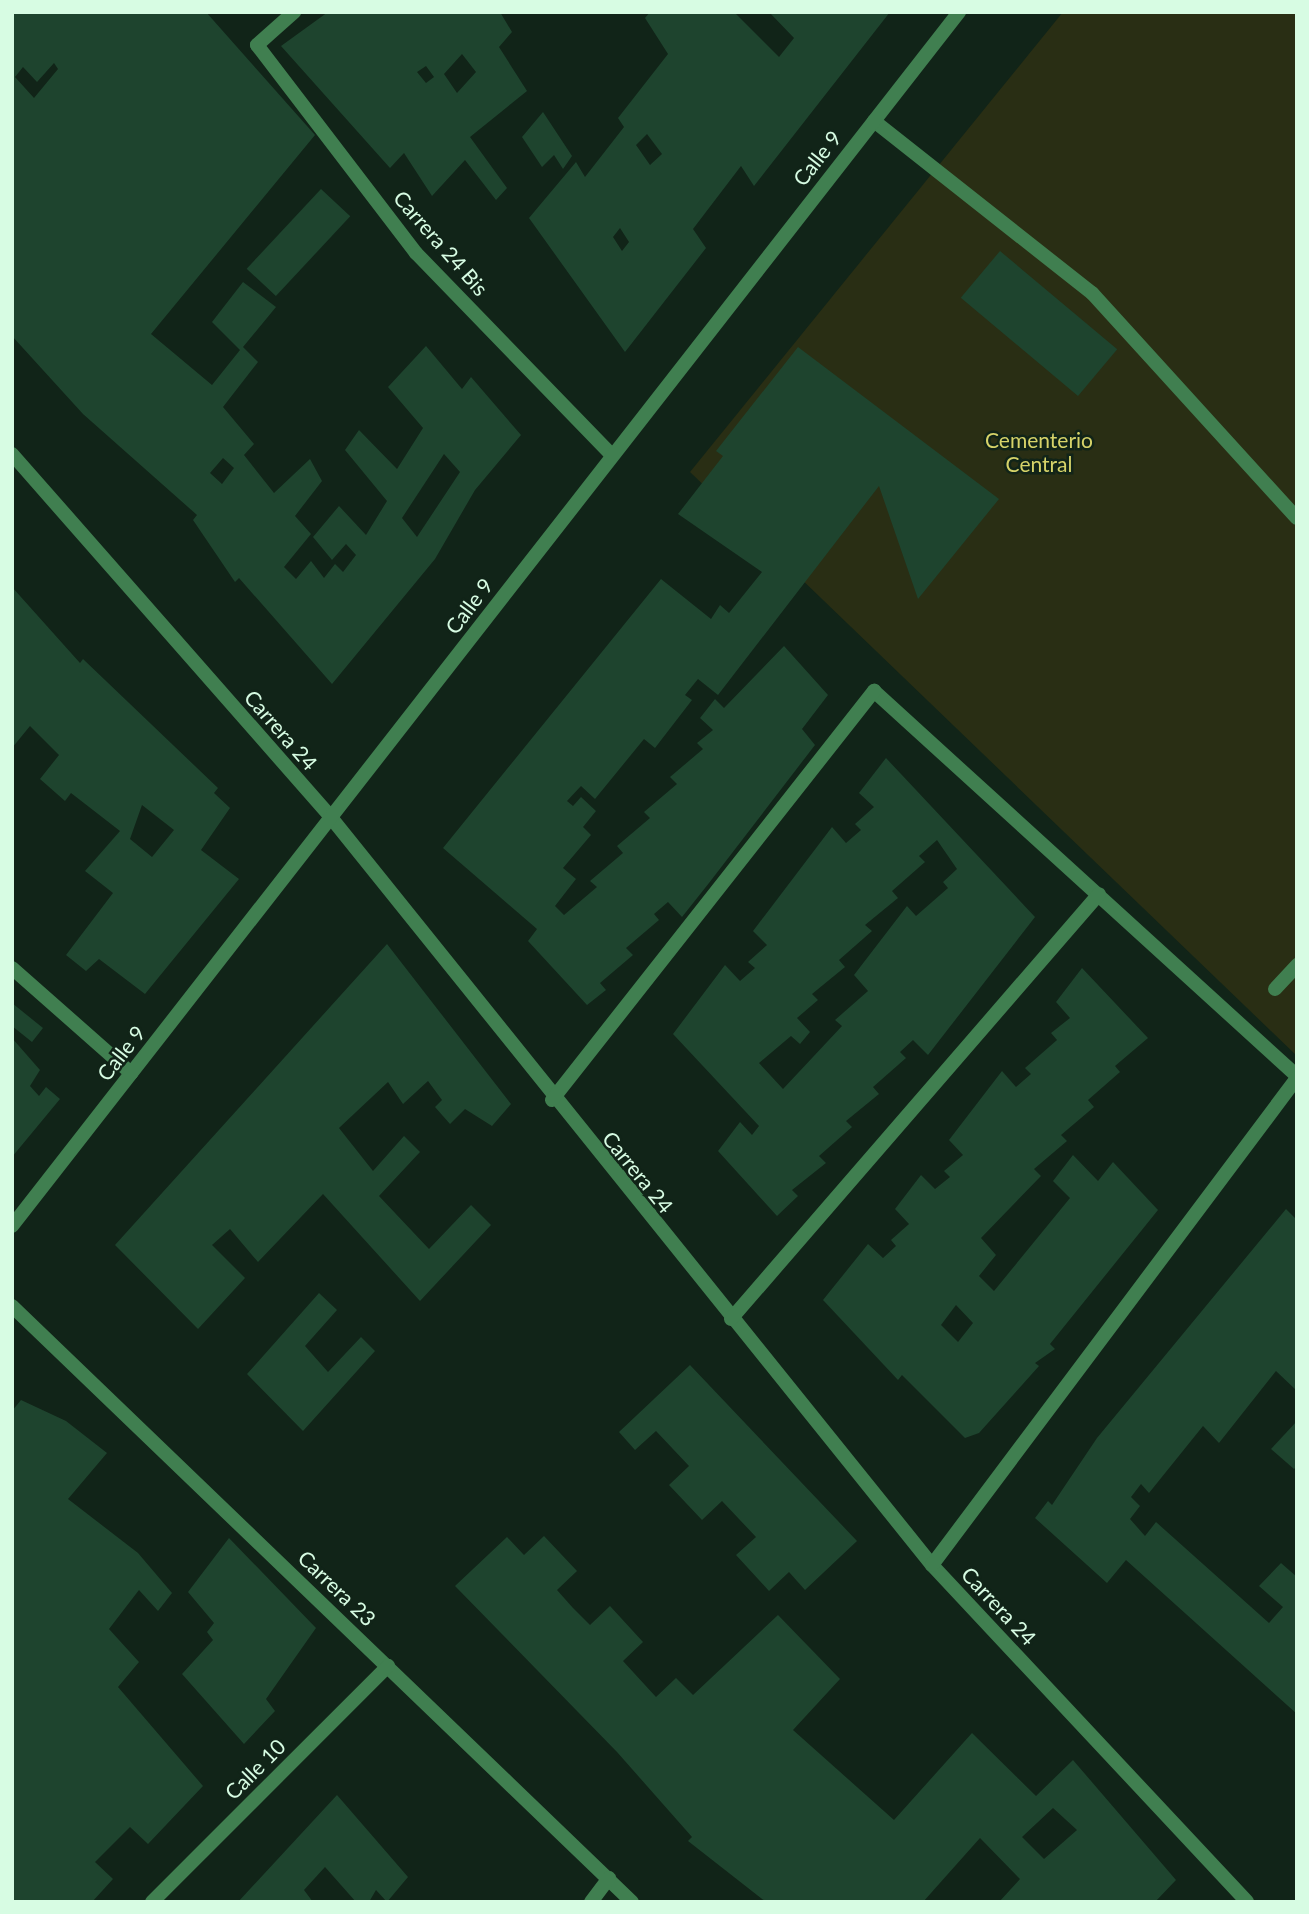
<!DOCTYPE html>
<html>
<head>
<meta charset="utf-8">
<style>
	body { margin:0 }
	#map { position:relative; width:1309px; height:1914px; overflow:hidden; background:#112418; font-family:Lato,sans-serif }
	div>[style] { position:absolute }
	.green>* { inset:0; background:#292e14 }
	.building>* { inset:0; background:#1e442e; transform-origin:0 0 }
	.service>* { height:14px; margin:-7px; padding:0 7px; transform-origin:7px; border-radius:7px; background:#407f50 }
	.pedestrian>* { height:14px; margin:-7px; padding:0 7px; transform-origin:7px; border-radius:7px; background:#407f50 }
	.minor>* { height:14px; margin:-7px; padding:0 7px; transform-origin:7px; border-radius:7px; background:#407f50 }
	span { translate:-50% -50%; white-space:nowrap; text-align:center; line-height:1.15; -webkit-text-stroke:5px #112418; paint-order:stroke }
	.street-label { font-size:21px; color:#d7fce3 }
	.park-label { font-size:21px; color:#d6d369 }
	.frame { position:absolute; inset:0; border:14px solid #d7fce3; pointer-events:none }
</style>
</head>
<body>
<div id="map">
	<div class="green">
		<i style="clip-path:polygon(1063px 12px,1297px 12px,1297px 1056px,690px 472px)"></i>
	</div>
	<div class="building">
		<i style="clip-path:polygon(evenodd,12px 12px,206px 12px,315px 135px,151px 334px,212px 385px,240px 350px,212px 322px,243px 282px,276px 307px,243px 347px,258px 362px,223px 407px,254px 444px,244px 455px,274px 493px,310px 459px,322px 481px,295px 516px,311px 534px,284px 567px,296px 579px,311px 561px,324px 578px,335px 564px,343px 572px,356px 555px,346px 544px,332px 560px,313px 537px,339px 506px,366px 535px,387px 501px,345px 450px,359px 430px,397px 469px,423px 428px,388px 387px,426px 346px,462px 389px,471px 377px,521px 435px,475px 490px,435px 559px,332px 684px,239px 578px,235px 582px,193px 520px,197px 515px,83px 414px,12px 336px,12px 12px,54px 63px,58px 69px,34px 98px,15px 77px,23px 67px,37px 82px,54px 63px,12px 12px,444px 454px,460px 472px,417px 537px,402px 518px,444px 454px,12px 12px,223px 458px,234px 468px,222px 484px,210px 473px,223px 458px)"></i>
		<i style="clip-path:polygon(evenodd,328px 12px,500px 12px,512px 32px,499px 47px,527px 91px,470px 137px,507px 188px,496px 200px,465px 160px,432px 196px,404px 153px,390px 168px,281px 46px,328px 12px,462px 54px,476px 72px,457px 93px,444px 74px,462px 54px,328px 12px,426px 66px,434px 77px,426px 83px,417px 72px,426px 66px)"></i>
		<i style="clip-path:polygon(evenodd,650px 12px,734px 12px,779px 57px,794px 38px,769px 12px,890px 12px,754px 186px,741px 166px,693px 229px,706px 248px,625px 352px,529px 218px,576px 162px,585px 177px,624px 127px,618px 118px,668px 54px,645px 18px,650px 12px,647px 134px,662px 154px,650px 165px,636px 145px,647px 134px,650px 12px,620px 228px,629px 242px,622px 251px,613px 237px,620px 228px)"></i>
		<i style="clip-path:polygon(543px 112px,572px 156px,563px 169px,554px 155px,542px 167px,522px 137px)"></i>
		<i style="left:321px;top:189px;width:40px;height:109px;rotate:43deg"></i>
		<i style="left:1000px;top:251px;width:153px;height:61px;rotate:40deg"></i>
		<i style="clip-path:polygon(798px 347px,999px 499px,918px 599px,879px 486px,718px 695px,698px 679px,685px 695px,692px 700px,655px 748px,644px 739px,595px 799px,581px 786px,567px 801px,573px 806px,581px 797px,596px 811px,583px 827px,591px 835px,563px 868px,576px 879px,555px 906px,564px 915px,597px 887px,590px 881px,623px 853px,617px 846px,650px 818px,644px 812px,677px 784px,670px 777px,703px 749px,697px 743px,713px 730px,700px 718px,715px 699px,724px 708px,784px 646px,828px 695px,802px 729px,815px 745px,709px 883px,682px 917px,668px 902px,654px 914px,659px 920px,626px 948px,633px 955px,600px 983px,606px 990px,587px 1005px,528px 941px,537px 929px,443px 848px,661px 579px,711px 619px,720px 605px,729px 613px,762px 572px,678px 514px,723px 456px,716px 451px)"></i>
		<i style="clip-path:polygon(evenodd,12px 587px,80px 663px,83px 659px,218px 788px,214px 793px,230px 808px,201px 850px,239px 879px,145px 994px,99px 959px,86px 971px,66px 955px,113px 893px,85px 871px,120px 831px,71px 793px,65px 801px,40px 779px,59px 755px,30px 726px,12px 748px,12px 587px,142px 805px,174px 830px,152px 857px,130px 839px,142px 805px)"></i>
		<i style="clip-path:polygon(evenodd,886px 758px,1035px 917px,928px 1055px,913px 1040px,900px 1052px,906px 1058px,873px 1087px,879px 1094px,846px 1121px,852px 1127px,819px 1156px,826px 1163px,792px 1190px,798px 1196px,777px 1216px,718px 1151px,740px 1122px,752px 1135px,759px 1126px,673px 1034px,725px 965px,740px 981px,755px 968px,748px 962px,767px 945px,753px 931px,832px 827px,846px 843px,861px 830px,855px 824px,874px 807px,859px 793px,886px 758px,937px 840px,957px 869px,943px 882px,948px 888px,916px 916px,907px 906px,854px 975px,868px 991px,835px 1020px,842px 1026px,783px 1089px,759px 1063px,791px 1036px,800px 1044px,810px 1032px,797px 1018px,818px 1000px,812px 994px,845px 967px,839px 960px,872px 931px,865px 925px,898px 898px,892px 891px,925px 862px,919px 856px,937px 840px)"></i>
		<i style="clip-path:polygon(387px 944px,511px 1104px,492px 1126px,465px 1109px,450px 1124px,435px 1107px,442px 1100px,428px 1081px,403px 1104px,388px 1082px,339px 1128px,373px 1171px,404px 1136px,420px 1152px,379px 1196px,429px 1249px,471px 1205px,491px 1225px,420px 1301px,323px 1194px,258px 1262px,230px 1229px,212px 1245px,245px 1278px,198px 1329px,115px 1245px)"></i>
		<i style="clip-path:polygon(evenodd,1082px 968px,1148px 1038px,1115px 1066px,1120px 1072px,1088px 1100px,1094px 1107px,1061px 1135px,1067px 1141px,1034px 1169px,1041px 1176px,981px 1238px,996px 1255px,979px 1276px,994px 1291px,1070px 1198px,1053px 1181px,1073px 1155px,1098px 1181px,1113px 1162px,1158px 1210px,1050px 1344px,1055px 1349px,1035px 1363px,1039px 1366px,979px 1433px,965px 1438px,902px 1375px,898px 1380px,823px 1300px,868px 1244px,883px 1258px,896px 1246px,891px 1240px,909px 1224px,895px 1209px,921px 1175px,935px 1189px,950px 1177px,944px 1171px,963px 1155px,949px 1140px,1002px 1071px,1016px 1087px,1031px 1074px,1025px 1068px,1057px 1040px,1051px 1033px,1070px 1018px,1056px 1002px,1082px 968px,956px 1305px,973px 1323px,958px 1342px,941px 1325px,956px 1305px)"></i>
		<i style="clip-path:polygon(12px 1003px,43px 1028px,32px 1042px,12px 1026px)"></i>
		<i style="clip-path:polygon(12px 1038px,40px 1070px,30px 1086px,39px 1096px,46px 1087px,60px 1099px,12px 1157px)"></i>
		<i style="clip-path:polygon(1286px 1209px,1297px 1220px,1297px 1391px,1276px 1371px,1219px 1443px,1203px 1426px,1149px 1493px,1141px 1484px,1131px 1497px,1140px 1506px,1130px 1519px,1145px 1536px,1156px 1522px,1269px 1623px,1283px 1607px,1259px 1586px,1281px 1563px,1297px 1577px,1297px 1714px,1126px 1560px,1107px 1583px,1035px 1518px,1048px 1501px,1052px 1505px,1097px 1438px)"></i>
		<i style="clip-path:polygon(319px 1293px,337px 1310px,305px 1346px,328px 1372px,361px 1337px,375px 1351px,303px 1431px,247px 1374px)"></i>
		<i style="clip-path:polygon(690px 1365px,857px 1541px,805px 1590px,789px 1572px,769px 1591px,736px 1555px,756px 1537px,722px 1501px,702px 1520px,669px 1485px,689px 1466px,656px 1431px,635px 1450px,619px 1432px)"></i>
		<i style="clip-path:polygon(21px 1400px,66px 1421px,107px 1453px,68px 1499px,138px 1553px,172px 1593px,158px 1611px,139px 1590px,109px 1629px,139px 1662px,118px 1687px,203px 1786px,148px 1844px,130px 1827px,95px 1862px,113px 1879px,92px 1902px,12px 1902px,12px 1411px)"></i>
		<i style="clip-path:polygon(1297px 1421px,1297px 1466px,1294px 1469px,1271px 1449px)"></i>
		<i style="clip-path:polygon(evenodd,544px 1536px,577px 1571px,557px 1590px,573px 1608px,590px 1625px,610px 1606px,643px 1642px,623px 1661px,656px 1697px,676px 1678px,693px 1695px,778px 1615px,840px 1679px,793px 1730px,894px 1820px,972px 1733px,1036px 1796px,1073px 1760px,1176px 1880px,1155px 1902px,999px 1902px,1020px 1879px,980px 1838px,923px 1902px,766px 1902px,688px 1841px,692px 1837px,617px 1752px,455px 1586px,507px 1537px,524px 1555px,544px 1536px,1053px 1808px,1077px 1830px,1044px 1859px,1022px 1837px,1053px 1808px)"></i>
		<i style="clip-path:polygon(229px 1538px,316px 1628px,266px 1699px,275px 1711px,244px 1744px,182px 1674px,213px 1640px,207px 1632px,214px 1623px,188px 1592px)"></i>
		<i style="clip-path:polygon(337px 1795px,408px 1877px,387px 1902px,376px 1890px,369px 1902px,356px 1902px,325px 1867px,304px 1890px,313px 1902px,238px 1902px)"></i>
	</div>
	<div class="service">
		<i style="left:874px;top:121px;width:278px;rotate:38.3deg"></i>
		<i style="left:1092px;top:293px;width:304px;rotate:47.7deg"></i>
		<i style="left:12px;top:968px;width:159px;rotate:41.4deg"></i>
		<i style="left:1275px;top:989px;width:33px;rotate:-47deg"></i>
	</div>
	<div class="pedestrian">
		<i style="left:257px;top:45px;width:262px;rotate:52.6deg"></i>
		<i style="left:416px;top:253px;width:280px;rotate:45.9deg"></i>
		<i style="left:874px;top:691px;width:572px;rotate:42.31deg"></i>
	</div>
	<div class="minor">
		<i style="left:257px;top:45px;width:50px;rotate:-41.7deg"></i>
		<i style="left:12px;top:454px;width:487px;rotate:48.7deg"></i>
		<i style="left:333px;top:820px;width:956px;rotate:51.2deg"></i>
		<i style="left:932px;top:1565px;width:461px;rotate:46.9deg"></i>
		<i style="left:552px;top:1100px;width:521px;rotate:-51.79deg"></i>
		<i style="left:12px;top:1226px;width:1540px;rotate:-52.04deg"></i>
		<i style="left:12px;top:1306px;width:860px;rotate:43.87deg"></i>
		<i style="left:731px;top:1319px;width:562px;rotate:-49.11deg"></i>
		<i style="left:932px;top:1565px;width:609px;rotate:-53.15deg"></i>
		<i style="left:152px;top:1902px;width:334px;rotate:-45deg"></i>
		<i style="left:591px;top:1902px;width:30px;rotate:-53deg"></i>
	</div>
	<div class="street-label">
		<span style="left:817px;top:158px;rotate:-52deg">Calle 9</span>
		<span style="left:441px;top:243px;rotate:49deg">Carrera 24 Bis</span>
		<span style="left:469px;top:606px;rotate:-53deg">Calle 9</span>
		<span style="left:281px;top:730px;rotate:49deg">Carrera 24</span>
		<span style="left:121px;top:1053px;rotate:-52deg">Calle 9</span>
		<span style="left:638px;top:1172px;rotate:51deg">Carrera 24</span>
		<span style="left:337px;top:1588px;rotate:44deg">Carrera 23</span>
		<span style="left:999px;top:1606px;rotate:47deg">Carrera 24</span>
		<span style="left:255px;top:1769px;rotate:-45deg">Calle 10</span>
	</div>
	<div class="park-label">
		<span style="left:1039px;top:452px">Cementerio<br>Central</span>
	</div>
	<div class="frame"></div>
</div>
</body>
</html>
